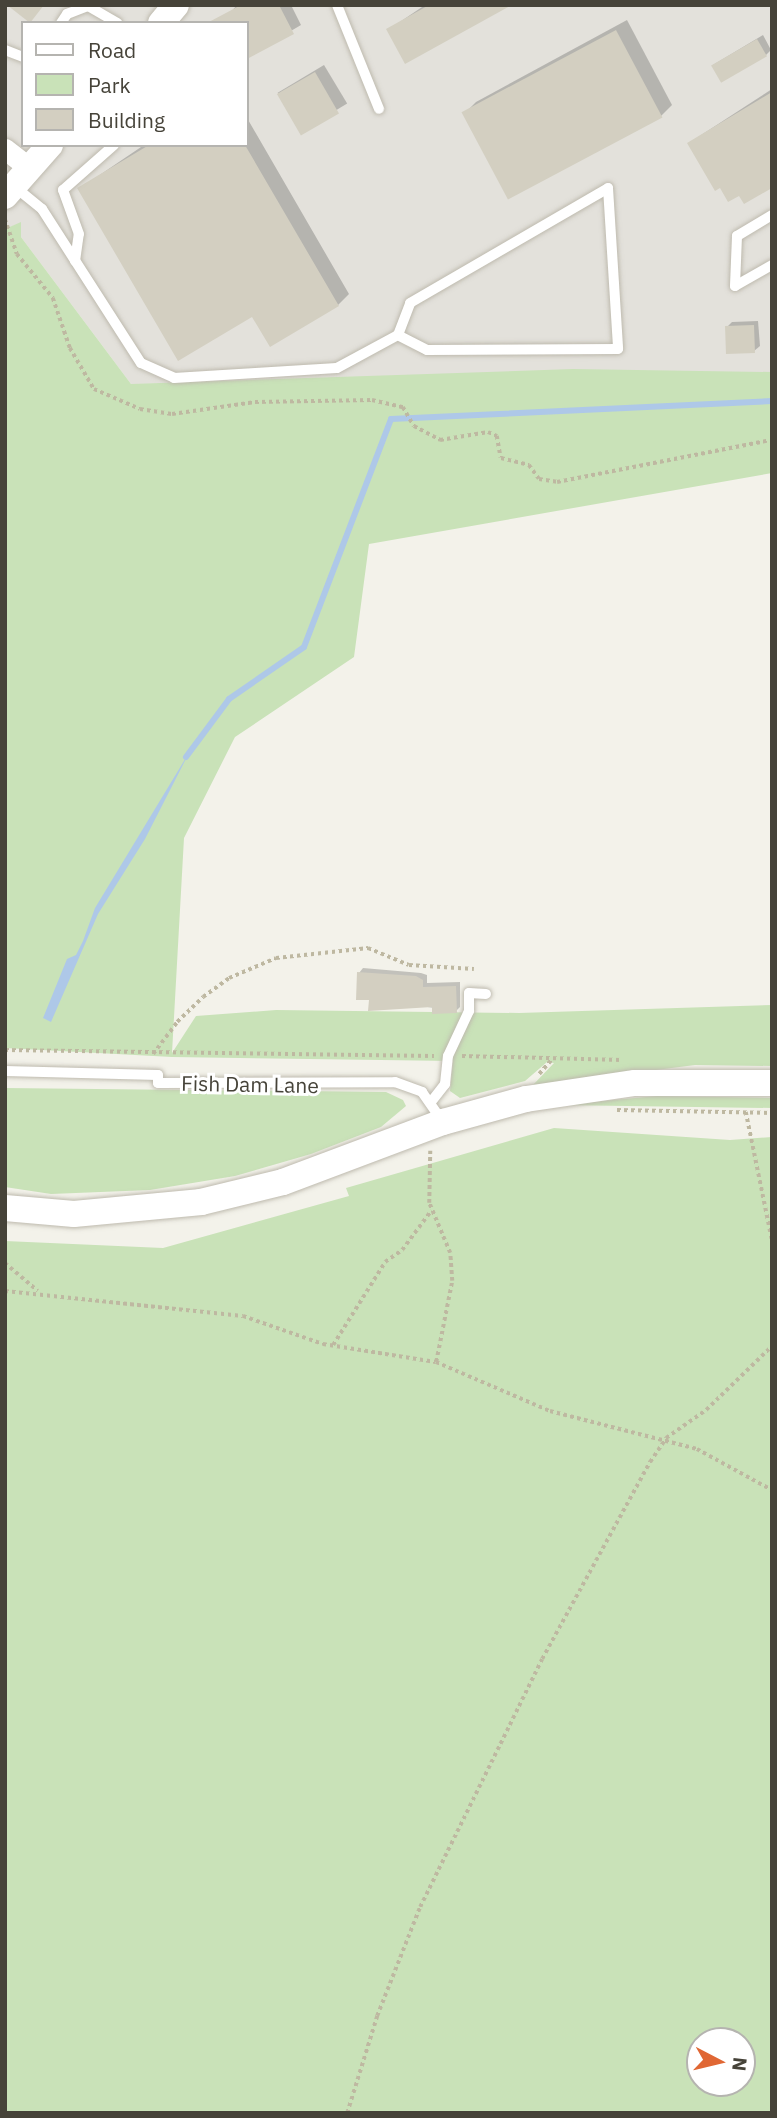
<!DOCTYPE html>
<html>
<head>
<meta charset="utf-8">
<style>
	body { margin:0 }
	#map { position:relative; width:777px; height:2118px; overflow:hidden; background:#f3f2ea; font-family:"IBM Plex Sans",sans-serif }
	div>[style] { position:absolute }
	.industrial>* { inset:0; background:#e3e1db }
	.green>* { inset:0; background:#c9e2b8 }
	.water>* { inset:0; background:#aec8e8 }
	.shadow>* { inset:0; background:#0003; transform-origin:0 0 }
	.stream>* { height:6px; margin:-3px; padding:0 3px; transform-origin:3px; border-radius:3px; background:#aec8e8 }
	.building>* { inset:0; background:#d3cfc1; transform-origin:0 0 }
	.path>* { height:3.5px; margin-top:-1.75px; transform-origin:0; background:repeating-linear-gradient(90deg,#beb8a1 0 3.5px,transparent 0 7px) }
	.roads { filter:drop-shadow(0 0 2px #bebaae) drop-shadow(0 0 2px #bebaae) }
	.service>* { height:10px; margin:-5px; padding:0 5px; transform-origin:5px; border-radius:5px; background:#fff }
	.minor>* { height:21px; margin:-10.5px; padding:0 10.5px; transform-origin:10.5px; border-radius:10.5px; background:#fff }
	.tertiary>* { height:26px; margin:-13px; padding:0 13px; transform-origin:13px; border-radius:13px; background:#fff }
	span { translate:-50% -50%; white-space:nowrap; text-align:center; line-height:1.15; -webkit-text-stroke:6px #fff; paint-order:stroke }
	.street-label { font-size:21px; color:#464339 }
	.frame { position:absolute; inset:0; border:7px solid #464339; pointer-events:none }
	.legend { position:absolute; left:21px; top:21px; width:228px; height:126px; box-sizing:border-box; background:#fff; border:2px solid #b5b4b0; margin:0; padding:9px 12px; list-style:none; font-size:21px; color:#464339 }
	.legend li { display:flex; align-items:center; gap:14px; height:35px }
	.legend b { width:35px; border:2px solid #b5b4b0 }
	.north { position:absolute; left:686px; top:2027px; width:70px; height:70px; box-sizing:border-box; background:#fff; border:2px solid #b5b4b0; border-radius:50%; rotate:97deg; font-size:19px; font-weight:700; line-height:28px; text-align:center; color:#464339 }
	.north::after { content:''; display:block; margin:auto; width:24px; height:32px; background:#e06734; clip-path:polygon(50% 0,100% 100%,50% 72%,0 100%) }
</style>
</head>
<body>
<div id="map">
	<div class="industrial">
		<i style="clip-path:polygon(evenodd,5px 5px,772px 5px,772px 380px,131px 384px,21px 237px,21px 223px,5px 229px,5px 5px,23px 23px,247px 23px,247px 145px,23px 145px,23px 23px)"></i>
	</div>
	<div class="green">
		<i style="clip-path:polygon(21px 222px,21px 237px,131px 384px,573px 369px,772px 372px,772px 473px,369px 544px,354px 657px,235px 737px,184px 838px,172px 1053px,196px 1016px,276px 1010px,519px 1013px,772px 1005px,772px 1066px,695px 1065px,532px 1086px,554px 1063px,547px 1062px,525px 1081px,460px 1098px,450px 1091px,453px 1061px,172px 1057px,5px 1048px,5px 229px)"></i>
		<i style="clip-path:polygon(5px 1088px,386px 1092px,403px 1100px,406px 1106px,381px 1127px,311px 1154px,235px 1176px,150px 1190px,51px 1194px,5px 1187px)"></i>
		<i style="clip-path:polygon(657px 1096px,772px 1098px,772px 1108px,558px 1105px)"></i>
		<i style="clip-path:polygon(evenodd,554px 1128px,730px 1140px,772px 1137px,772px 2113px,5px 2113px,5px 1241px,163px 1248px,349px 1196px,346px 1188px,554px 1128px,700px 2041px,742px 2041px,742px 2083px,700px 2083px,700px 2041px)"></i>
	</div>
	<div class="water">
		<i style="clip-path:polygon(190px 751px,145px 839px,98px 914px,51px 1022px,43px 1018px,67px 959px,76px 955px,83px 941px,95px 908px)"></i>
	</div>
	<div class="shadow">
		<i style="clip-path:polygon(237px 5px,291px 5px,301px 25px,252px 54px,247px 23px,230px 13px)"></i>
		<i style="clip-path:polygon(425px 5px,508px 5px,388px 30px)"></i>
		<i style="clip-path:polygon(627px 20px,672px 105px,661px 116px,465px 113px,476px 102px)"></i>
		<i style="clip-path:polygon(763px 35px,771px 50px,766px 55px,713px 65px)"></i>
		<i style="left:324px;top:65px;width:45px;height:54px;rotate:59deg"></i>
		<i style="clip-path:polygon(772px 89px,772px 186px,740px 193px,720px 185px,689px 143px)"></i>
		<i style="clip-path:polygon(247px 118px,349px 294px,338px 305px,253px 315px,79px 189px,144px 145px,247px 145px)"></i>
		<i style="clip-path:polygon(758px 321px,760px 346px,754px 351px,727px 327px,732px 322px)"></i>
		<i style="clip-path:polygon(363px 968px,421px 973px,427px 975px,427px 983px,460px 982px,460px 1007px,456px 1011px,370px 999px,359px 973px)"></i>
	</div>
	<div class="stream">
		<i style="left:186px;top:757px;width:72px;rotate:-53.4deg"></i>
		<i style="left:229px;top:699px;width:91px;rotate:-34.7deg"></i>
		<i style="left:304px;top:647px;width:244px;rotate:-69.1deg"></i>
		<i style="left:391px;top:419px;width:381px;rotate:-2.7deg"></i>
	</div>
	<div class="building">
		<i style="clip-path:polygon(7px 5px,44px 5px,30px 23px)"></i>
		<i style="clip-path:polygon(241px 5px,279px 5px,294px 34px,247px 59px,247px 23px,207px 23px)"></i>
		<i style="clip-path:polygon(429px 5px,512px 5px,405px 64px,386px 29px)"></i>
		<i style="left:616px;top:30px;width:99px;height:175px;rotate:62deg"></i>
		<i style="left:757px;top:39px;width:20px;height:53px;rotate:60deg"></i>
		<i style="left:315px;top:72px;width:48px;height:44px;rotate:60deg"></i>
		<i style="clip-path:polygon(772px 92px,772px 188px,744px 204px,739px 196px,728px 202px,720px 188px,715px 191px,687px 143px)"></i>
		<i style="clip-path:polygon(149px 145px,245px 145px,339px 306px,270px 347px,252px 317px,178px 361px,77px 188px)"></i>
		<i style="left:754px;top:325px;width:28px;height:29px;rotate:88deg"></i>
		<i style="clip-path:polygon(357px 972px,416px 976px,423px 980px,423px 987px,456px 986px,457px 1013px,432px 1014px,432px 1007px,368px 1011px,369px 1000px,356px 1000px)"></i>
	</div>
	<div class="path">
		<i style="left:5px;top:219px;width:37px;rotate:71deg"></i>
		<i style="left:17px;top:254px;width:57px;rotate:50.7deg"></i>
		<i style="left:53px;top:298px;width:53px;rotate:71.2deg"></i>
		<i style="left:70px;top:348px;width:48px;rotate:59.7deg"></i>
		<i style="left:94px;top:389px;width:50px;rotate:23.5deg"></i>
		<i style="left:140px;top:409px;width:32px;rotate:9deg"></i>
		<i style="left:172px;top:414px;width:84px;rotate:-8.2deg"></i>
		<i style="left:255px;top:402px;width:117px;rotate:-1deg"></i>
		<i style="left:372px;top:400px;width:32px;rotate:13deg"></i>
		<i style="left:403px;top:407px;width:22px;rotate:60deg"></i>
		<i style="left:414px;top:426px;width:30px;rotate:28deg"></i>
		<i style="left:440px;top:440px;width:49px;rotate:-9.5deg"></i>
		<i style="left:488px;top:432px;width:10px;rotate:24deg"></i>
		<i style="left:497px;top:436px;width:22px;rotate:80deg"></i>
		<i style="left:501px;top:458px;width:29px;rotate:14deg"></i>
		<i style="left:529px;top:465px;width:17px;rotate:54deg"></i>
		<i style="left:539px;top:479px;width:18px;rotate:9deg"></i>
		<i style="left:557px;top:482px;width:219px;rotate:-11.1deg"></i>
		<i style="left:5px;top:1050px;width:429px;rotate:0.8deg"></i>
		<i style="left:153px;top:1054px;width:40px;rotate:-53deg"></i>
		<i style="left:177px;top:1022px;width:36px;rotate:-44deg"></i>
		<i style="left:203px;top:997px;width:32px;rotate:-36deg"></i>
		<i style="left:229px;top:978px;width:51px;rotate:-23.1deg"></i>
		<i style="left:276px;top:958px;width:93px;rotate:-6.2deg"></i>
		<i style="left:368px;top:948px;width:44px;rotate:22.5deg"></i>
		<i style="left:409px;top:965px;width:65px;rotate:3.5deg"></i>
		<i style="left:462px;top:1056px;width:160px;rotate:1.4deg"></i>
		<i style="left:539px;top:1074px;width:20px;rotate:-49deg"></i>
		<i style="left:617px;top:1110px;width:155px;rotate:1.1deg"></i>
		<i style="left:746px;top:1112px;width:131px;rotate:78.5deg"></i>
		<i style="left:5px;top:1263px;width:43px;rotate:40.3deg"></i>
		<i style="left:5px;top:1291px;width:239px;rotate:6deg"></i>
		<i style="left:243px;top:1316px;width:85px;rotate:19.3deg"></i>
		<i style="left:323px;top:1344px;width:114px;rotate:9.1deg"></i>
		<i style="left:436px;top:1362px;width:83px;rotate:-78.8deg"></i>
		<i style="left:452px;top:1281px;width:28px;rotate:-94deg"></i>
		<i style="left:450px;top:1253px;width:54px;rotate:-112.8deg"></i>
		<i style="left:429px;top:1203px;width:52px;rotate:-88.9deg"></i>
		<i style="left:333px;top:1345px;width:98px;rotate:-57.9deg"></i>
		<i style="left:385px;top:1262px;width:21px;rotate:-35deg"></i>
		<i style="left:402px;top:1250px;width:49px;rotate:-53.4deg"></i>
		<i style="left:436px;top:1362px;width:124px;rotate:23.3deg"></i>
		<i style="left:550px;top:1411px;width:152px;rotate:14.5deg"></i>
		<i style="left:697px;top:1449px;width:85px;rotate:28.7deg"></i>
		<i style="left:347px;top:2113px;width:102px;rotate:-72.8deg"></i>
		<i style="left:377px;top:2016px;width:117px;rotate:-68.5deg"></i>
		<i style="left:420px;top:1907px;width:276px;rotate:-63.8deg"></i>
		<i style="left:542px;top:1659px;width:225px;rotate:-61.3deg"></i>
		<i style="left:650px;top:1462px;width:29px;rotate:-56deg"></i>
		<i style="left:666px;top:1438px;width:49px;rotate:-35deg"></i>
		<i style="left:706px;top:1410px;width:92px;rotate:-44.1deg"></i>
	</div>
	<div class="roads">
		<div class="service">
			<i style="left:337px;top:5px;width:112px;rotate:68deg"></i>
			<i style="left:61px;top:23px;width:11px;rotate:-56deg"></i>
			<i style="left:67px;top:14px;width:22px;rotate:-21deg"></i>
			<i style="left:88px;top:6px;width:34px;rotate:30deg"></i>
			<i style="left:5px;top:50px;width:19px;rotate:21deg"></i>
			<i style="left:15px;top:187px;width:35px;rotate:39deg"></i>
			<i style="left:42px;top:209px;width:183px;rotate:57.3deg"></i>
			<i style="left:141px;top:363px;width:36px;rotate:24deg"></i>
			<i style="left:174px;top:378px;width:163px;rotate:-3.5deg"></i>
			<i style="left:337px;top:368px;width:69px;rotate:-28.4deg"></i>
			<i style="left:398px;top:335px;width:34px;rotate:-69deg"></i>
			<i style="left:410px;top:303px;width:229px;rotate:-30.1deg"></i>
			<i style="left:608px;top:188px;width:161px;rotate:86.4deg"></i>
			<i style="left:618px;top:349px;width:191px;rotate:179.7deg"></i>
			<i style="left:427px;top:350px;width:33px;rotate:-153deg"></i>
			<i style="left:772px;top:215px;width:41px;rotate:149deg"></i>
			<i style="left:737px;top:236px;width:50px;rotate:92.3deg"></i>
			<i style="left:735px;top:286px;width:43px;rotate:-29.6deg"></i>
			<i style="left:75px;top:261px;width:27px;rotate:-82deg"></i>
			<i style="left:79px;top:234px;width:47px;rotate:-110deg"></i>
			<i style="left:63px;top:190px;width:68px;rotate:-41.4deg"></i>
			<i style="left:5px;top:1071px;width:153px;rotate:1.5deg"></i>
			<i style="left:158px;top:1075px;width:8px;rotate:90deg"></i>
			<i style="left:158px;top:1083px;width:237px;rotate:-0.2deg"></i>
			<i style="left:395px;top:1082px;width:29px;rotate:20deg"></i>
			<i style="left:422px;top:1092px;width:37px;rotate:55deg"></i>
			<i style="left:431px;top:1102px;width:23px;rotate:-52deg"></i>
			<i style="left:445px;top:1084px;width:28px;rotate:-84deg"></i>
			<i style="left:448px;top:1056px;width:50px;rotate:-65deg"></i>
			<i style="left:469px;top:1011px;width:18px;rotate:-90deg"></i>
			<i style="left:469px;top:993px;width:17px;rotate:3deg"></i>
		</div>
		<div class="minor">
			<i style="left:5px;top:149px;width:31px;rotate:38deg"></i>
		</div>
		<div class="tertiary">
			<i style="left:161px;top:23px;width:23px;rotate:-50deg"></i>
			<i style="left:5px;top:196px;width:68px;rotate:-48.6deg"></i>
			<i style="left:5px;top:1208px;width:69px;rotate:5deg"></i>
			<i style="left:74px;top:1214px;width:128px;rotate:-5.4deg"></i>
			<i style="left:201px;top:1202px;width:84px;rotate:-13.7deg"></i>
			<i style="left:283px;top:1182px;width:171px;rotate:-20.6deg"></i>
			<i style="left:443px;top:1122px;width:86px;rotate:-15.5deg"></i>
			<i style="left:526px;top:1099px;width:110px;rotate:-8.4deg"></i>
			<i style="left:635px;top:1083px;width:137px"></i>
		</div>
	</div>
	<div class="street-label">
		<span style="left:250px;top:1084px;rotate:1deg">Fish Dam Lane</span>
	</div>
	<div class="frame"></div>
	<ul class="legend">
	<li><b style="height:9px;background:#fff"></b>Road</li>
	<li><b style="height:19px;background:#c9e2b8"></b>Park</li>
	<li><b style="height:19px;background:#d3cfc1"></b>Building</li>
	</ul>
	<div class="north">N</div>
</div>
</body>
</html>
